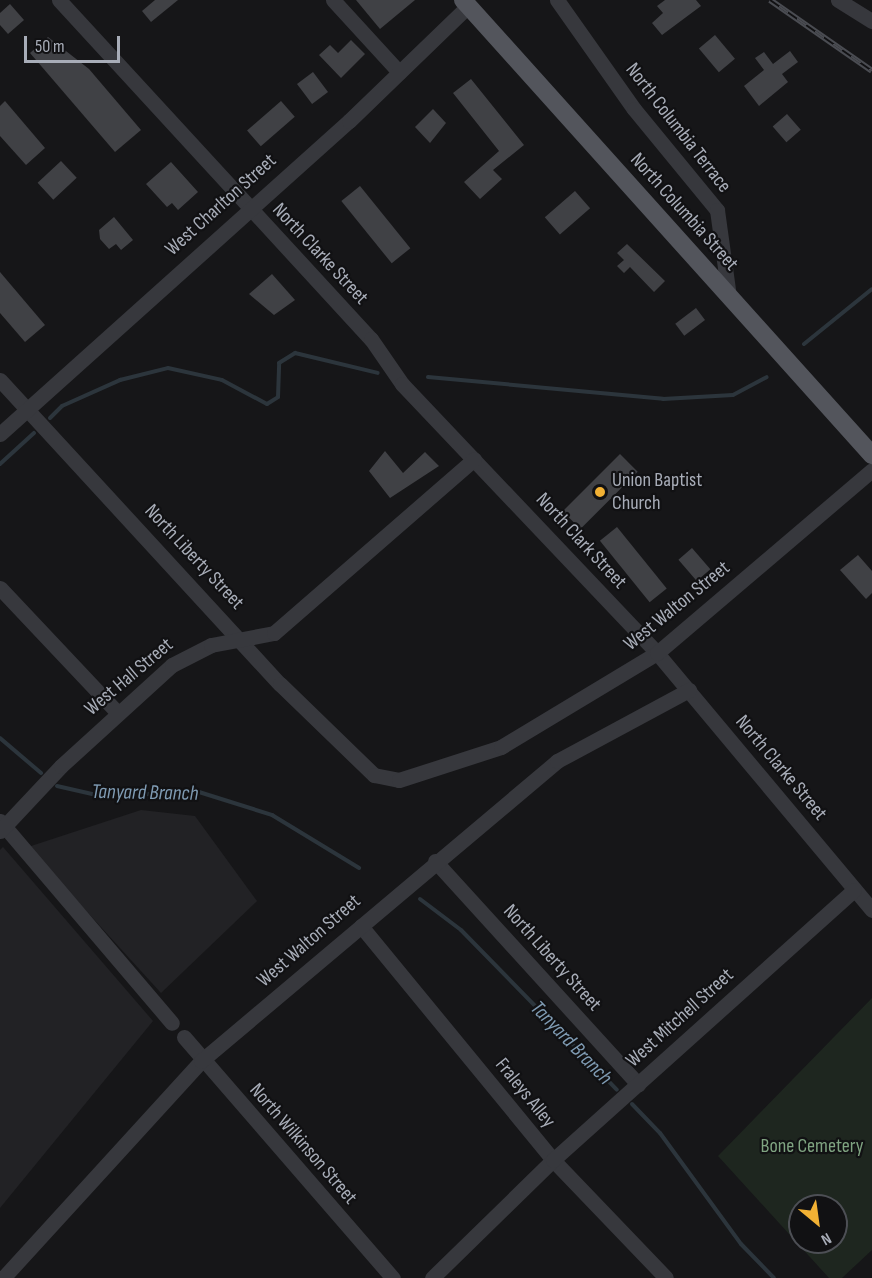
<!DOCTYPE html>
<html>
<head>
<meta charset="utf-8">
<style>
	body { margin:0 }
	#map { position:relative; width:872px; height:1278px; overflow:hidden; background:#161618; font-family:"Sofia Sans Condensed",sans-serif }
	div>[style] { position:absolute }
	.built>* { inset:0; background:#222225 }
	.green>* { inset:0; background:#1e261f }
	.stream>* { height:4px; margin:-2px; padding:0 2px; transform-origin:2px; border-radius:2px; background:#2c353c }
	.building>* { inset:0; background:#404145; transform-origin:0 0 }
	.minor>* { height:15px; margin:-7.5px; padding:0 7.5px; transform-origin:7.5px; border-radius:7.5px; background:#37383d }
	.major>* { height:18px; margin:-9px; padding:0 9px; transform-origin:9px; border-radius:9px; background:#53555c }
	.rail>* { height:6px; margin-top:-3px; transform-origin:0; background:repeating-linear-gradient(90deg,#111113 0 11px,#4a4c52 0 22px); box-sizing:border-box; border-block:2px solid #4a4c52 }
	.dots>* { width:16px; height:16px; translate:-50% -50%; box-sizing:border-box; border:3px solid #111113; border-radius:50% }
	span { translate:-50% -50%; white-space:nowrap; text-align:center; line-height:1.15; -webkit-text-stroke:4.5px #111113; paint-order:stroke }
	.street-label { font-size:20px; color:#a8adb8 }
	.poi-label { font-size:20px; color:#a8adb8 }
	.left { translate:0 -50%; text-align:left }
	.park-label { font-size:20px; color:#7fa381 }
	.water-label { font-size:21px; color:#7f9bb3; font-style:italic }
	.north { position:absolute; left:788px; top:1194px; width:60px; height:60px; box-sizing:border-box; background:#111113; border:2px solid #4d4f55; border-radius:50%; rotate:151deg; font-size:16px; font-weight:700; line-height:24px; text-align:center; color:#a8adb8 }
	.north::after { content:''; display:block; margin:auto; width:21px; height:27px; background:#f2b134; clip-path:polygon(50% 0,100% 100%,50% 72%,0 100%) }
	.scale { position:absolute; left:24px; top:36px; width:96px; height:27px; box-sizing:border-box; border:3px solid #a8adb8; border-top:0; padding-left:8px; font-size:18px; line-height:21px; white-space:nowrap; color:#a8adb8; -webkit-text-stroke:4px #111113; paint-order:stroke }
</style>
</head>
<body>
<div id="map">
	<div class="built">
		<i style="clip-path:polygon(141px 810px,195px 816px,257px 901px,161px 993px,28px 847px)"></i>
		<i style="clip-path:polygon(3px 847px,153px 1021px,0 1208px,0 850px)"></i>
	</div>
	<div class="green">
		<i style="clip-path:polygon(evenodd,872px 998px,872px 1250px,842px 1278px,829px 1278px,718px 1156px,872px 998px,800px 1206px,836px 1206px,836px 1242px,800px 1242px,800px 1206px)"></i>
	</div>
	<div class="stream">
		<i style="left:804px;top:344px;width:87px;rotate:-39deg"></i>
		<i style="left:428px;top:377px;width:236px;rotate:5.3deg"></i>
		<i style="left:663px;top:399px;width:70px;rotate:-3.3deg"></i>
		<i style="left:733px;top:395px;width:38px;rotate:-28deg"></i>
		<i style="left:50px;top:418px;width:17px;rotate:-45deg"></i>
		<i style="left:62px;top:406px;width:64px;rotate:-24.1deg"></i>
		<i style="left:120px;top:380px;width:49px;rotate:-14deg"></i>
		<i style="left:168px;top:368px;width:55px;rotate:12.5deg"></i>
		<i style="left:222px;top:380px;width:51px;rotate:28.1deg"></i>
		<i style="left:267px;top:404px;width:13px;rotate:-32deg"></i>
		<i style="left:278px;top:397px;width:34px;rotate:-88deg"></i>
		<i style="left:279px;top:363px;width:19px;rotate:-32deg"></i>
		<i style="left:295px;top:353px;width:85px;rotate:13.5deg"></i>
		<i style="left:0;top:464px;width:46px;rotate:-42.4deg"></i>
		<i style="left:0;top:738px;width:54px;rotate:40.5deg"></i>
		<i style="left:57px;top:786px;width:45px;rotate:12.8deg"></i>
		<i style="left:101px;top:796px;width:98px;rotate:-2.3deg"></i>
		<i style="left:199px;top:792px;width:77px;rotate:17.5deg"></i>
		<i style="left:272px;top:815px;width:102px;rotate:31.3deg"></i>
		<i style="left:420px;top:899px;width:51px;rotate:37.1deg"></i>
		<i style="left:461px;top:930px;width:223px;rotate:45.7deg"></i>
		<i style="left:632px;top:1104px;width:40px;rotate:46deg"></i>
		<i style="left:660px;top:1133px;width:137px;rotate:53.9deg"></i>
		<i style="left:741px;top:1244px;width:47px;rotate:45.9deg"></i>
	</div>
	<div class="building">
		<i style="clip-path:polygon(155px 0,178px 0,151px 22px,142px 11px)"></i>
		<i style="clip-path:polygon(356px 0,415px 0,380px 29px)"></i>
		<i style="clip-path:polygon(665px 0,696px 0,701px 6px,662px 35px,652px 23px,663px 13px,657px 6px)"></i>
		<i style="clip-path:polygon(10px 4px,24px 20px,8px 34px,0 25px,0 13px)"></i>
		<i style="left:715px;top:35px;width:31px;height:21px;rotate:50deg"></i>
		<i style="clip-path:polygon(48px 37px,89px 69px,141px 130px,115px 152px,30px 53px)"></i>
		<i style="clip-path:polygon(351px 40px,365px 54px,341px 78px,319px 55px,330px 45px,338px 53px)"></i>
		<i style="clip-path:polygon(790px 51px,798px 62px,782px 74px,788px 82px,759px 106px,744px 86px,764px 70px,755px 58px,764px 52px,773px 64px)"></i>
		<i style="left:313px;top:72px;width:25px;height:20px;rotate:53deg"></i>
		<i style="clip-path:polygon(471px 79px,524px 145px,493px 170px,502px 179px,480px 199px,464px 182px,499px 151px,453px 93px)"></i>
		<i style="clip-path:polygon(5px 101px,45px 148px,26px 165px,0 136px,0 106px)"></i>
		<i style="left:281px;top:101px;width:21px;height:45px;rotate:49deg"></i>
		<i style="clip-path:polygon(433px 109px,446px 123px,430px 143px,415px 127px)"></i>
		<i style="left:787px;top:114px;width:21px;height:19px;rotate:49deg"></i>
		<i style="left:61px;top:161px;width:23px;height:32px;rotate:47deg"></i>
		<i style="clip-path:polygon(171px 162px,198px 192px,178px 210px,172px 203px,167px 207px,146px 184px)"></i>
		<i style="left:360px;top:186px;width:80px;height:24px;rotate:51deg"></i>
		<i style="left:575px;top:191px;width:23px;height:40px;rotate:49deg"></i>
		<i style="clip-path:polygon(114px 217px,133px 240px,121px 250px,116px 244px,109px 249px,100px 239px,99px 230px)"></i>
		<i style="clip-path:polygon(627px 244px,665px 281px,654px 292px,630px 267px,624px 273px,617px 266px,624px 260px,617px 253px)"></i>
		<i style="clip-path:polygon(0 272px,45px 325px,25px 342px,0 313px)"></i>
		<i style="clip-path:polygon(272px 274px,295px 300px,274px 315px,249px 294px)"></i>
		<i style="left:696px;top:308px;width:15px;height:26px;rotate:53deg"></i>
		<i style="clip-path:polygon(385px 451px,403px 473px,425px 452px,439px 466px,390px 498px,369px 471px)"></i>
		<i style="left:620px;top:454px;width:25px;height:81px;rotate:45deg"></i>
		<i style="left:617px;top:527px;width:79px;height:22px;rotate:51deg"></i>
		<i style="left:692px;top:548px;width:28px;height:18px;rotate:49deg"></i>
		<i style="clip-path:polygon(858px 555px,872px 571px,872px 593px,866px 599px,840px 570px)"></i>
	</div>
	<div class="minor">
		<i style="left:59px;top:0;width:461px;rotate:47.4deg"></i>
		<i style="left:371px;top:339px;width:55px;rotate:55.4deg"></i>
		<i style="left:402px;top:384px;width:371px;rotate:46.5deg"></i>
		<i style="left:657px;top:653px;width:335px;rotate:50.1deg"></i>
		<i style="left:333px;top:0;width:98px;rotate:47.5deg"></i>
		<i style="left:557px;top:0;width:133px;rotate:54.8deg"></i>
		<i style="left:634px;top:109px;width:131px;rotate:50.6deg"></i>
		<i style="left:717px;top:210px;width:87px;rotate:82.1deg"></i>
		<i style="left:838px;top:0;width:40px;rotate:32deg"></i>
		<i style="left:0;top:380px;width:413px;rotate:47.4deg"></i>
		<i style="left:280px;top:684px;width:131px;rotate:44.1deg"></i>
		<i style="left:374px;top:775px;width:25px;rotate:11deg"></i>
		<i style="left:399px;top:780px;width:107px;rotate:-17.9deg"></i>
		<i style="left:501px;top:747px;width:182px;rotate:-31.1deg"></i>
		<i style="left:657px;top:653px;width:282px;rotate:-40.4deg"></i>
		<i style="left:0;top:434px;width:469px;rotate:-41.9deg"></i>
		<i style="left:349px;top:121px;width:165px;rotate:-44deg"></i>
		<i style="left:0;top:588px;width:170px;rotate:46.7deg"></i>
		<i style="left:0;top:821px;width:265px;rotate:49.6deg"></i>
		<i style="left:0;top:831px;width:89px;rotate:-46.8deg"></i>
		<i style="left:61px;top:766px;width:150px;rotate:-42.3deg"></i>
		<i style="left:172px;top:665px;width:44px;rotate:-27.1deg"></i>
		<i style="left:211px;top:645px;width:64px;rotate:-10.8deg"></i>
		<i style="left:274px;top:633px;width:265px;rotate:-41deg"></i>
		<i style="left:435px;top:861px;width:302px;rotate:47.7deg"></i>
		<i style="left:361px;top:926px;width:303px;rotate:50.6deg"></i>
		<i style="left:553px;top:1160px;width:163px;rotate:46.2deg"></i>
		<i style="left:184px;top:1037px;width:319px;rotate:49.1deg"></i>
		<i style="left:3px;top:1278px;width:294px;rotate:-47.6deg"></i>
		<i style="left:201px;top:1061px;width:466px;rotate:-40.1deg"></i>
		<i style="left:557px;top:761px;width:150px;rotate:-28.3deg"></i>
		<i style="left:432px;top:1278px;width:169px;rotate:-44.3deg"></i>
		<i style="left:553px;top:1160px;width:404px;rotate:-41.9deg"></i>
	</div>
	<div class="major">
		<i style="left:463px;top:0;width:612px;rotate:48.05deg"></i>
	</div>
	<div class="rail">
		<i style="left:770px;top:0;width:124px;rotate:34.8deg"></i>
	</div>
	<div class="dots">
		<i style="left:600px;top:492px;background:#f2b134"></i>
	</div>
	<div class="street-label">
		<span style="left:678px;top:128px;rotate:52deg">North Columbia Terrace</span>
		<span style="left:221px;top:205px;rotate:-42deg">West Charlton Street</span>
		<span style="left:684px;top:212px;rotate:48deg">North Columbia Street</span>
		<span style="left:320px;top:254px;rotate:47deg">North Clarke Street</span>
		<span style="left:581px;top:541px;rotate:47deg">North Clark Street</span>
		<span style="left:194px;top:557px;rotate:47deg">North Liberty Street</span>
		<span style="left:677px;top:606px;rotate:-39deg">West Walton Street</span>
		<span style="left:129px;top:677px;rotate:-40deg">West Hall Street</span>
		<span style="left:781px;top:768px;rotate:50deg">North Clarke Street</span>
		<span style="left:309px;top:941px;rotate:-41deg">West Walton Street</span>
		<span style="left:552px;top:958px;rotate:48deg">North Liberty Street</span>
		<span style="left:680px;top:1018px;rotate:-42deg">West Mitchell Street</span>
		<span style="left:525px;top:1093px;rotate:51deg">Fraleys Alley</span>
		<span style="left:303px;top:1144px;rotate:49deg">North Wilkinson Street</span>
	</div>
	<div class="poi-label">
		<span class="left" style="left:612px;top:492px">Union Baptist<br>Church</span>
	</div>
	<div class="park-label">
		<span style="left:812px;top:1146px">Bone Cemetery</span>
	</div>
	<div class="water-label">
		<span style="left:145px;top:793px;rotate:1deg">Tanyard Branch</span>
		<span style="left:571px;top:1043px;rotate:46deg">Tanyard Branch</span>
	</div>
	<div class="north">N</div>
	<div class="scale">50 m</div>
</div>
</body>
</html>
